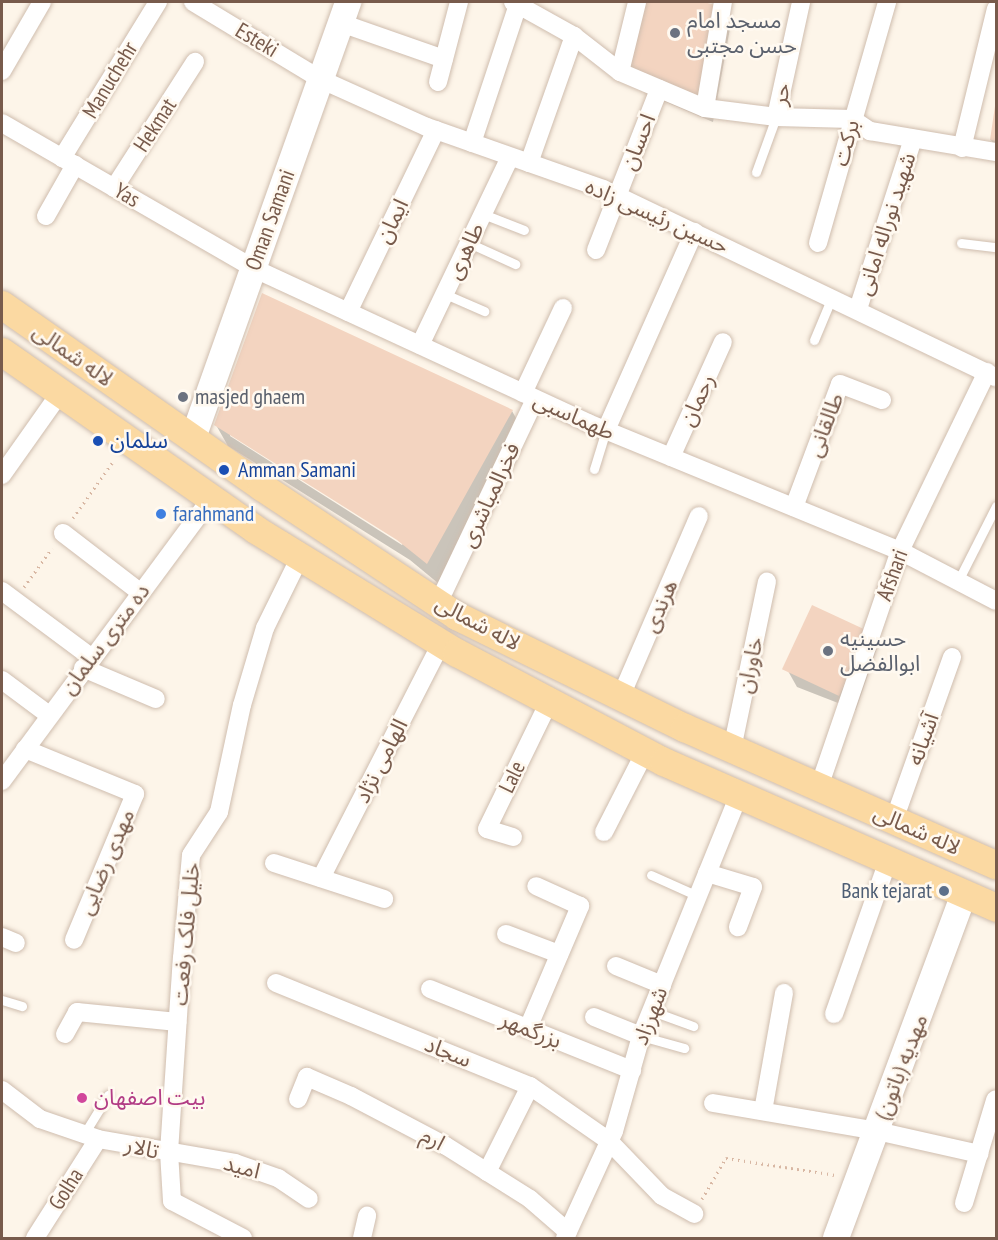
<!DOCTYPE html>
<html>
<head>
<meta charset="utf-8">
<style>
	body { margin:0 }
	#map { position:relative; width:998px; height:1240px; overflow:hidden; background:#fdf5e9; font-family:"PT Sans Narrow","Noto Sans Arabic",sans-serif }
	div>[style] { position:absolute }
	.shadow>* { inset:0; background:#0003 }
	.building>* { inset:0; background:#f3d4c0; transform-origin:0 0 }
	.path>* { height:3px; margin-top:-1.5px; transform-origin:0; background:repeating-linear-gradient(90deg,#d8b7a3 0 1.5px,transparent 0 6px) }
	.roads { filter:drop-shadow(0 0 2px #cfbdae) drop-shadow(0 0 2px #cfbdae) }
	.lane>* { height:9px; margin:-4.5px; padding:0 4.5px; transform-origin:4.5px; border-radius:4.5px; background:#fff }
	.street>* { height:18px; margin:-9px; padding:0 9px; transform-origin:9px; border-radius:9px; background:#fff }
	.secondary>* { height:26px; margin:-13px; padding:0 13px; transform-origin:13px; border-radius:13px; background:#fff }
	.primary>* { height:28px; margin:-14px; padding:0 14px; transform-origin:14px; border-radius:14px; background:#fbd9a2 }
	.dots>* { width:16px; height:16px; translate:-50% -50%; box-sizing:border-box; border:3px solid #fff9f0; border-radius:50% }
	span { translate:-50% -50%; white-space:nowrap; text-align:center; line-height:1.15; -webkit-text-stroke:5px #fff9f0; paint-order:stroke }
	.worship-label { font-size:22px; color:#5b616d }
	.left { translate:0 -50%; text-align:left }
	.street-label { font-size:22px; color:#785b4c }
	.transit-label { font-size:22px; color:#164399 }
	.shop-label { font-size:22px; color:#366cbe }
	.service-label { font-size:22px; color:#4e5e75 }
	.right { translate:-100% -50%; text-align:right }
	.hotel-label { font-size:22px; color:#b23c85 }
	.frame { position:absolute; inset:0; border:3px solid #785b4c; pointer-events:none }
</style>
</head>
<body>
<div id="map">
	<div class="shadow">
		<i style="clip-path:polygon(645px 2px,698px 2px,718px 7px,730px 28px,713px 122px,647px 94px,635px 73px)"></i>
		<i style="clip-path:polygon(996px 108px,996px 149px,991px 140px)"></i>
		<i style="clip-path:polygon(evenodd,512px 411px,524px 432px,439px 584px,410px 560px,228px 446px,216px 425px,512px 411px,230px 433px,404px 542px,402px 545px,230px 436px,230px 433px)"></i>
		<i style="clip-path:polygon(868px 632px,877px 648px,856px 710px,797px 687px,788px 671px)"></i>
	</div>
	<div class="building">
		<i style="clip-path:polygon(643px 2px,704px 2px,719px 6px,702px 103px,633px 74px,628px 61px)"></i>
		<i style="clip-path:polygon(995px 106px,996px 106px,996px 141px,990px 140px)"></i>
		<i style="clip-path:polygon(262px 293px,513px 410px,427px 564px,397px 540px,214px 425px)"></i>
		<i style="left:812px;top:605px;width:63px;height:71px;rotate:25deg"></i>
	</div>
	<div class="path">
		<i style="left:73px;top:518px;width:71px;rotate:-54.7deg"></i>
		<i style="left:24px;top:587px;width:48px;rotate:-54.3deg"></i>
		<i style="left:702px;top:1199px;width:48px;rotate:-59.7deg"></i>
		<i style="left:726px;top:1158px;width:111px;rotate:8.8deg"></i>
	</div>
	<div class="roads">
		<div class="lane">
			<i style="left:756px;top:172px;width:59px;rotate:-70deg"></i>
			<i style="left:483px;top:214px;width:44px;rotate:21.3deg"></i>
			<i style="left:469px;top:243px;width:51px;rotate:24.5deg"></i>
			<i style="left:961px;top:243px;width:35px;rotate:7deg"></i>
			<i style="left:445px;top:294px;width:43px;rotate:23.6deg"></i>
			<i style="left:814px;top:340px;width:47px;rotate:-67.3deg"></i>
			<i style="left:594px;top:469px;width:41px;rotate:-72.9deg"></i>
			<i style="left:958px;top:581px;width:84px;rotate:-63.1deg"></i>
			<i style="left:651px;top:875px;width:51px;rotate:24.1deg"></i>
			<i style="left:2px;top:1000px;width:21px;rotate:17deg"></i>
			<i style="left:652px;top:1011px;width:44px;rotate:20.1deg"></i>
			<i style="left:641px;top:1036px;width:45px;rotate:15.6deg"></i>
			<i style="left:84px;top:1134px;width:46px;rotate:-58.4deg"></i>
		</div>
		<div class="street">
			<i style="left:193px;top:2px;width:149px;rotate:31.2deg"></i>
			<i style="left:320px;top:79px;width:117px;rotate:24.2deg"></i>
			<i style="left:427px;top:127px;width:187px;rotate:19.4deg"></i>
			<i style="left:603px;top:189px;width:436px;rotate:25.6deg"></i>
			<i style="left:513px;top:2px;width:70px;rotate:29.1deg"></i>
			<i style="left:574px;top:36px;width:58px;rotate:38deg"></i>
			<i style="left:620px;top:72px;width:92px;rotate:23deg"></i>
			<i style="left:705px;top:108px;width:72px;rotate:7.2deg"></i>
			<i style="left:776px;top:117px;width:76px;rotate:1.5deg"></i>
			<i style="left:852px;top:119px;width:22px;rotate:34deg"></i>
			<i style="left:870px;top:131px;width:128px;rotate:9.5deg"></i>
			<i style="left:341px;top:23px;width:109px;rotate:19.3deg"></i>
			<i style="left:2px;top:71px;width:80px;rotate:-59.9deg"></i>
			<i style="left:620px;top:72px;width:72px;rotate:-76.3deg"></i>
			<i style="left:438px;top:82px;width:83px;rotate:-75.3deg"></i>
			<i style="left:705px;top:108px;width:108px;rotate:-80.4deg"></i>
			<i style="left:776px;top:117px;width:118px;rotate:-77.7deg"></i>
			<i style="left:2px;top:123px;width:290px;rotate:30deg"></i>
			<i style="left:253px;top:268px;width:369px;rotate:24.8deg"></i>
			<i style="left:588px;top:423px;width:337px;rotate:22.3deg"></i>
			<i style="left:900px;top:551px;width:108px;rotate:27.5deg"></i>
			<i style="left:472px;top:143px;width:145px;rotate:-71.6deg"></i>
			<i style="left:962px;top:148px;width:143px;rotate:-76.3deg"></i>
			<i style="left:62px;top:158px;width:183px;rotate:-58.4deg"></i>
			<i style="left:529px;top:163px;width:135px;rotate:-70.5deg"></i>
			<i style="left:114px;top:188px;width:150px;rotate:-57.3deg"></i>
			<i style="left:46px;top:216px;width:59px;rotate:-60.4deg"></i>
			<i style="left:818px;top:243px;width:251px;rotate:-74deg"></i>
			<i style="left:596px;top:250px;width:173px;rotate:-68.6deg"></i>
			<i style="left:858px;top:309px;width:179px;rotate:-72.1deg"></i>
			<i style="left:348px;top:312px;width:202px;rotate:-64.2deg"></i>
			<i style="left:420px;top:345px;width:208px;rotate:-64.4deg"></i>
			<i style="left:523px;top:393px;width:94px;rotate:-64.8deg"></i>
			<i style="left:606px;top:430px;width:217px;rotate:-66deg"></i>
			<i style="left:671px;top:457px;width:126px;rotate:-65.7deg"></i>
			<i style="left:2px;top:475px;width:100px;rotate:-54.7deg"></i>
			<i style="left:794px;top:507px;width:131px;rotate:-69.5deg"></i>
			<i style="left:840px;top:384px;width:45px;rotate:20.9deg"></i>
			<i style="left:63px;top:533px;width:97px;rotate:37.5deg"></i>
			<i style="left:2px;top:591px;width:111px;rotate:36.6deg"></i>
			<i style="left:444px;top:591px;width:212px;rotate:-64.6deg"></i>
			<i style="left:83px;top:668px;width:79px;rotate:23deg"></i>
			<i style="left:2px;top:680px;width:59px;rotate:36.7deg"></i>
			<i style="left:621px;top:696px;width:196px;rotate:-66.6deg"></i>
			<i style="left:25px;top:749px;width:119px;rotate:22.2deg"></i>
			<i style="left:135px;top:794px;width:158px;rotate:112.7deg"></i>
			<i style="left:732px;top:749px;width:171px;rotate:-78.2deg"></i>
			<i style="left:2px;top:781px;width:351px;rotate:-53.5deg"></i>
			<i style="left:819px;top:787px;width:250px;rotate:-71.1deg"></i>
			<i style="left:900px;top:551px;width:199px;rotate:-64.1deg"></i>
			<i style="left:894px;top:820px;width:173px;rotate:-70.4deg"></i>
			<i style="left:604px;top:832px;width:90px;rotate:-62.9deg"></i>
			<i style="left:513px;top:837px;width:27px;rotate:-163deg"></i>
			<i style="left:487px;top:829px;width:141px;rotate:-64deg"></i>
			<i style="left:274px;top:863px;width:116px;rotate:18.1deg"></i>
			<i style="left:707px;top:873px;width:48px;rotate:16.9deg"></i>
			<i style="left:753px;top:887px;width:43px;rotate:110.6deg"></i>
			<i style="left:321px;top:878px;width:264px;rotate:-62.9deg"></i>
			<i style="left:506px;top:934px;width:57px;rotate:20.7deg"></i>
			<i style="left:2px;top:937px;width:15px;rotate:23deg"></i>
			<i style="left:616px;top:966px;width:50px;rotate:22.4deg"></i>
			<i style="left:276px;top:983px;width:274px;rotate:22.1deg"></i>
			<i style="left:530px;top:1086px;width:96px;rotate:34.8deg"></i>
			<i style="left:609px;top:1141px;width:76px;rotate:46.1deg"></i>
			<i style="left:662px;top:1196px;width:37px;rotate:29deg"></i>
			<i style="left:430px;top:989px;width:218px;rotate:21.9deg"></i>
			<i style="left:834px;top:1014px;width:162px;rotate:-70.6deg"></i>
			<i style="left:594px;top:1017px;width:51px;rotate:22deg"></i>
			<i style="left:528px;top:1028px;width:133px;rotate:-66.9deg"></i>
			<i style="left:580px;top:906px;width:48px;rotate:-155.6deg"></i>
			<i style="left:65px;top:1034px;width:25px;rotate:-61deg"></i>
			<i style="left:77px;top:1012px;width:101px;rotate:5.7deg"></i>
			<i style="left:2px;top:1090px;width:48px;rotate:37.3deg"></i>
			<i style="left:40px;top:1119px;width:61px;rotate:19deg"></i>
			<i style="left:98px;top:1139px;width:139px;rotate:9.9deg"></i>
			<i style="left:235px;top:1163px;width:46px;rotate:19.2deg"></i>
			<i style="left:278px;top:1178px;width:37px;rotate:34deg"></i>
			<i style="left:298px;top:1099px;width:24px;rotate:-68deg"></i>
			<i style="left:307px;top:1077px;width:48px;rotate:23.4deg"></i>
			<i style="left:351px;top:1096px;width:107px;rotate:27.8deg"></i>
			<i style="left:446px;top:1146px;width:99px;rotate:32.2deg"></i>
			<i style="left:530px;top:1199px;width:50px;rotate:41deg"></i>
			<i style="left:713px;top:1103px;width:166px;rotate:9.7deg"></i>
			<i style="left:877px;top:1131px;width:105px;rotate:12.7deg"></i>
			<i style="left:763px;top:1111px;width:120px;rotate:-79.9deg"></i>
			<i style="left:487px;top:1172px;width:96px;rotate:-63.4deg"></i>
			<i style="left:964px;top:1203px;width:108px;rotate:-73.2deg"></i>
			<i style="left:35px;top:1238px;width:117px;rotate:-57.5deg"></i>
			<i style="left:243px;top:1238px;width:80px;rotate:-152.5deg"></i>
			<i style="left:172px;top:1201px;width:49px;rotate:-93.5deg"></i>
			<i style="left:169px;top:1152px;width:194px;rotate:-86.2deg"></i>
			<i style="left:182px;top:958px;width:103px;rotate:-85deg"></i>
			<i style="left:191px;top:855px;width:51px;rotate:-56.9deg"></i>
			<i style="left:219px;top:812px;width:109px;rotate:-77.9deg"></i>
			<i style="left:242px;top:705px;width:80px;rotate:-73.4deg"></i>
			<i style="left:265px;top:628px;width:79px;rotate:-63.8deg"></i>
			<i style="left:362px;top:1238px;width:23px;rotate:-77deg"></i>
			<i style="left:565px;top:1238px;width:118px;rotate:-65.4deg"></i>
			<i style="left:614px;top:1131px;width:99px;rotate:-74.1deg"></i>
			<i style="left:641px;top:1036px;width:260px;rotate:-67.9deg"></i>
		</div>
		<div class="secondary">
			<i style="left:193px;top:438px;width:463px;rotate:-70.4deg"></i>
			<i style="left:836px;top:1238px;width:367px;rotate:-69.6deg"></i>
		</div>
		<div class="primary">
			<i style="left:2px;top:305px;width:317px;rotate:35deg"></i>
			<i style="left:262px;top:487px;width:234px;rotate:33.5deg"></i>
			<i style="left:457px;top:616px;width:254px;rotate:26.2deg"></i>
			<i style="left:685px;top:728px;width:340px;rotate:23.8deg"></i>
			<i style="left:2px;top:352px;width:310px;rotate:35deg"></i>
			<i style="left:256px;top:530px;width:236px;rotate:31.5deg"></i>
			<i style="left:457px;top:653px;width:234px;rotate:27.8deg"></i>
			<i style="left:664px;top:762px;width:363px;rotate:23.7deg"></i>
		</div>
	</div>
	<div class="dots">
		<i style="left:675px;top:33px;background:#6b7280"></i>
		<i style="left:183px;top:397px;background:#6b7280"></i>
		<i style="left:98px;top:441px;background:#1a4fb4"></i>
		<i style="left:224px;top:470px;background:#1a4fb4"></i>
		<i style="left:161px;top:514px;background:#3f7fe0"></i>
		<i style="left:828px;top:651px;background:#6b7280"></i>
		<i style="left:944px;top:891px;background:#5c6f8a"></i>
		<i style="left:82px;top:1098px;background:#d1479c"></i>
	</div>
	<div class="worship-label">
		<span class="left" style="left:687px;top:33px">مسجد امام<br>حسن مجتبی</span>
		<span class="left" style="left:195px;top:397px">masjed ghaem</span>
		<span class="left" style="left:840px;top:651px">حسینیه<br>ابوالفضل</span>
	</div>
	<div class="street-label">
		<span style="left:257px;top:40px;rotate:31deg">Esteki</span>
		<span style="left:110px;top:80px;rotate:-59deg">Manuchehr</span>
		<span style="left:781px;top:94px;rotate:-78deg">حر</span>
		<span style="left:155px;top:125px;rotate:-57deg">Hekmat</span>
		<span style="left:638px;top:142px;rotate:-68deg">احسان</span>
		<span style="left:846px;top:143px;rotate:-75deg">برکت</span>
		<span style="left:127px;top:195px;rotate:30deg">Yas</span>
		<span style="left:657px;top:216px;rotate:24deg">حسین رئیسی زاده</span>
		<span style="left:270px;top:220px;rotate:-70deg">Oman Samani</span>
		<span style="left:392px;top:221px;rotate:-64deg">ایمان</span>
		<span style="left:886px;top:224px;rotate:-72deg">شهید نوراله امانی</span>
		<span style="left:465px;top:251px;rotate:-65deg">طاهری</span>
		<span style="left:73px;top:355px;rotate:35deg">لاله شمالی</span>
		<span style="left:697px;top:400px;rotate:-65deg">رحمان</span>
		<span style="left:574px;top:416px;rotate:24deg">طهماسبی</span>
		<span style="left:825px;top:425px;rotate:-69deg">طالقانی</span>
		<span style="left:490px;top:495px;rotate:-65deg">فخرالمباشری</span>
		<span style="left:892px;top:575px;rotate:-70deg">Afshari</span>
		<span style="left:660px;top:606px;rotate:-66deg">هرندی</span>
		<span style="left:478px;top:623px;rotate:28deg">لاله شمالی</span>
		<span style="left:105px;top:639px;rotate:-53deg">ده متری سلمان</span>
		<span style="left:750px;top:665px;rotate:-78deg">خاوران</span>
		<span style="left:923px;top:739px;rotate:-70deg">آشیانه</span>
		<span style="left:381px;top:761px;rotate:-63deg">الهامی نژاد</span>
		<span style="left:512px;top:777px;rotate:-64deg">Lale</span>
		<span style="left:917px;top:830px;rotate:24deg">لاله شمالی</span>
		<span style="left:106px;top:862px;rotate:-67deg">مهدی رضایی</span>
		<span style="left:186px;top:934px;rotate:-85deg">خلیل فلک رفعت</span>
		<span style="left:650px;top:1016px;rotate:-69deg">شهرزاد</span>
		<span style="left:531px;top:1030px;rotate:22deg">بزرگمهر</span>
		<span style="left:448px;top:1052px;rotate:22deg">سجاد</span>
		<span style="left:901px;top:1067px;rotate:-69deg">مهدیه (باتون)</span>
		<span style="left:433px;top:1139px;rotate:29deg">ارم</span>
		<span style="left:142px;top:1148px;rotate:13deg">تالار</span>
		<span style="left:242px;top:1167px;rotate:15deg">امید</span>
		<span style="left:66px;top:1189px;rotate:-58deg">Golha</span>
	</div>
	<div class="transit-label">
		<span class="left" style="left:110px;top:441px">سلمان</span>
		<span class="left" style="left:238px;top:470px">Amman Samani</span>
	</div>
	<div class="shop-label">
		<span class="left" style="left:173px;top:514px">farahmand</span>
	</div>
	<div class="service-label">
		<span class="right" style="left:932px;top:891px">Bank tejarat</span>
	</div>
	<div class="hotel-label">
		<span class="left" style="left:94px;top:1098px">بيت اصفهان</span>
	</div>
	<div class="frame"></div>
</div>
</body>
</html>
